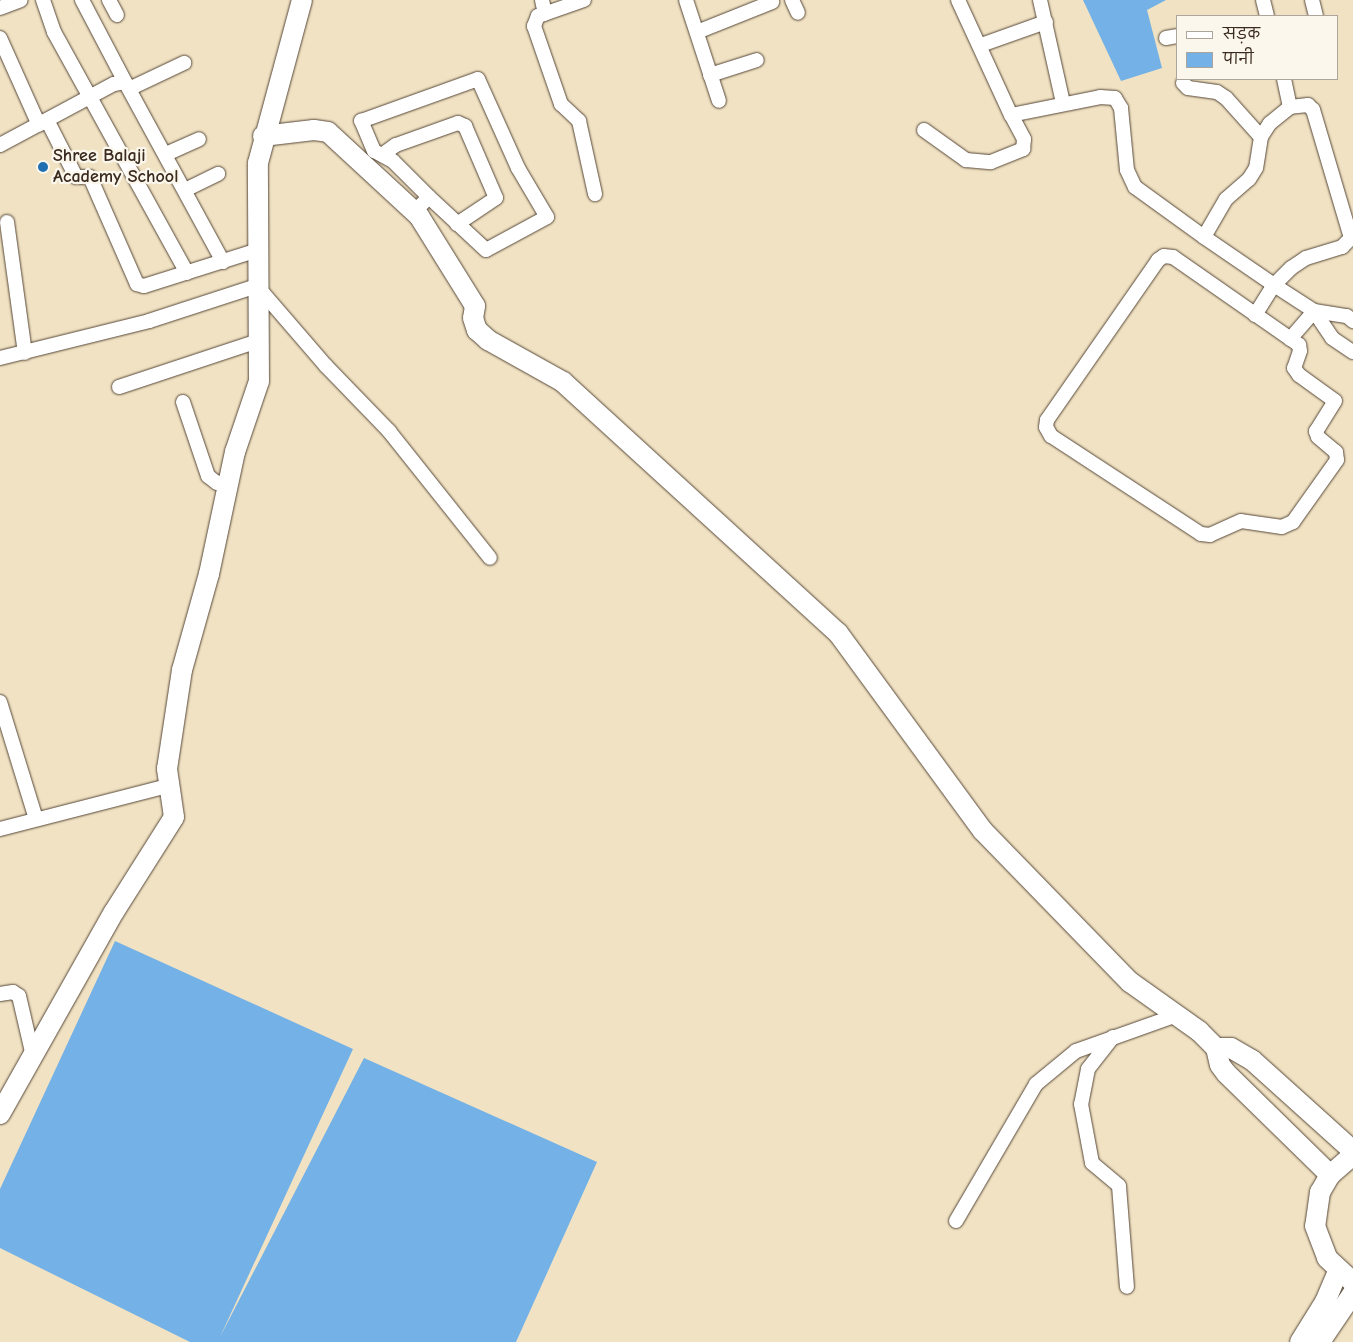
<!DOCTYPE html>
<html>
<head>
<meta charset="utf-8">
<style>
	body { margin:0 }
	#map { position:relative; width:1353px; height:1342px; overflow:hidden; background:#f0e2c3; font-family:"Comic Neue","Playpen Sans Deva",sans-serif }
	div>[style] { position:absolute }
	.water>* { inset:0; background:#73b1e6 }
	.roads { filter:drop-shadow(0 0 1px #564637) drop-shadow(0 0 1px #564637) }
	.street>* { height:14px; margin:-7px; padding:0 7px; transform-origin:7px; border-radius:7px; background:#fff }
	.secondary>* { height:20px; margin:-10px; padding:0 10px; transform-origin:10px; border-radius:10px; background:#fff }
	.dots>* { width:14px; height:14px; translate:-50% -50%; box-sizing:border-box; border:2px solid #fbf7ec; border-radius:50% }
	span { translate:-50% -50%; white-space:nowrap; text-align:center; line-height:1.15; -webkit-text-stroke:4.5px #fbf7ec; paint-order:stroke }
	.poi-label { font-size:18px; color:#3b2a1e; font-weight:700 }
	.left { translate:0 -50%; text-align:left }
	.legend { position:absolute; left:1176px; top:15px; width:162px; height:65px; box-sizing:border-box; background:#fbf7ec; border:1px solid #aea59a; margin:0; padding:6px 9px; list-style:none; font-size:15px; color:#3b2a1e }
	.legend li { display:flex; align-items:center; gap:10px; height:25px }
	.legend b { width:25px; border:1px solid #aea59a }
</style>
</head>
<body>
<div id="map">
	<div class="water">
		<i style="clip-path:polygon(1083px 0,1166px 0,1147px 10px,1162px 68px,1121px 81px)"></i>
		<i style="clip-path:polygon(115px 941px,353px 1049px,220px 1337px,364px 1058px,597px 1162px,516px 1342px,190px 1342px,0 1248px,0 1189px)"></i>
	</div>
	<div class="roads">
		<div class="street">
			<i style="left:43px;top:0;width:34px;rotate:71deg"></i>
			<i style="left:54px;top:32px;width:275px;rotate:61.1deg"></i>
			<i style="left:82px;top:0;width:93px;rotate:62.3deg"></i>
			<i style="left:109px;top:0;width:17px;rotate:62deg"></i>
			<i style="left:542px;top:0;width:14px;rotate:78deg"></i>
			<i style="left:584px;top:0;width:49px;rotate:160.8deg"></i>
			<i style="left:538px;top:16px;width:11px;rotate:112deg"></i>
			<i style="left:534px;top:26px;width:83px;rotate:70.9deg"></i>
			<i style="left:561px;top:104px;width:25px;rotate:43deg"></i>
			<i style="left:579px;top:121px;width:75px;rotate:77.6deg"></i>
			<i style="left:686px;top:0;width:106px;rotate:71.9deg"></i>
			<i style="left:792px;top:0;width:14px;rotate:65deg"></i>
			<i style="left:958px;top:0;width:127px;rotate:65.3deg"></i>
			<i style="left:1011px;top:115px;width:91px;rotate:-11.4deg"></i>
			<i style="left:1100px;top:97px;width:15px;rotate:4deg"></i>
			<i style="left:1115px;top:98px;width:12px;rotate:59deg"></i>
			<i style="left:1121px;top:108px;width:62px;rotate:84.5deg"></i>
			<i style="left:1127px;top:170px;width:19px;rotate:65deg"></i>
			<i style="left:1135px;top:187px;width:85px;rotate:35.9deg"></i>
			<i style="left:1040px;top:0;width:106px;rotate:77.4deg"></i>
			<i style="left:1263px;top:0;width:16px;rotate:76deg"></i>
			<i style="left:1312px;top:0;width:16px;rotate:76deg"></i>
			<i style="left:0;top:8px;width:22px;rotate:-21deg"></i>
			<i style="left:697px;top:32px;width:81px;rotate:-21.8deg"></i>
			<i style="left:0;top:38px;width:95px;rotate:65.9deg"></i>
			<i style="left:1166px;top:38px;width:11px;rotate:-10deg"></i>
			<i style="left:981px;top:45px;width:69px;rotate:-19.5deg"></i>
			<i style="left:710px;top:75px;width:49px;rotate:-17.7deg"></i>
			<i style="left:1284px;top:79px;width:29px;rotate:78deg"></i>
			<i style="left:1183px;top:83px;width:7px;rotate:45deg"></i>
			<i style="left:1188px;top:88px;width:29px;rotate:8deg"></i>
			<i style="left:1217px;top:92px;width:11px;rotate:34deg"></i>
			<i style="left:1226px;top:98px;width:52px;rotate:48.1deg"></i>
			<i style="left:131px;top:88px;width:59px;rotate:-25.3deg"></i>
			<i style="left:47px;top:120px;width:64px;rotate:63deg"></i>
			<i style="left:76px;top:177px;width:14px"></i>
			<i style="left:90px;top:177px;width:117px;rotate:66.3deg"></i>
			<i style="left:137px;top:284px;width:7px;rotate:16deg"></i>
			<i style="left:144px;top:286px;width:120px;rotate:-17.5deg"></i>
			<i style="left:924px;top:130px;width:52px;rotate:35.5deg"></i>
			<i style="left:966px;top:160px;width:25px;rotate:5deg"></i>
			<i style="left:991px;top:162px;width:35px;rotate:-22deg"></i>
			<i style="left:1023px;top:149px;width:10px;rotate:-84deg"></i>
			<i style="left:1024px;top:139px;width:27px;rotate:-118deg"></i>
			<i style="left:0;top:145px;width:129px;rotate:-28.2deg"></i>
			<i style="left:114px;top:84px;width:11px;rotate:-10deg"></i>
			<i style="left:125px;top:82px;width:205px;rotate:61.4deg"></i>
			<i style="left:166px;top:154px;width:36px;rotate:-24deg"></i>
			<i style="left:382px;top:155px;width:17px;rotate:-36deg"></i>
			<i style="left:396px;top:145px;width:66px;rotate:-19.5deg"></i>
			<i style="left:458px;top:123px;width:8px;rotate:23deg"></i>
			<i style="left:465px;top:126px;width:78px;rotate:66.7deg"></i>
			<i style="left:496px;top:198px;width:47px;rotate:146.3deg"></i>
			<i style="left:185px;top:190px;width:37px;rotate:-26deg"></i>
			<i style="left:414px;top:212px;width:21px;rotate:-45deg"></i>
			<i style="left:429px;top:197px;width:51px;rotate:-135deg"></i>
			<i style="left:393px;top:161px;width:21px;rotate:-152deg"></i>
			<i style="left:374px;top:151px;width:33px;rotate:-113deg"></i>
			<i style="left:361px;top:121px;width:124px;rotate:-19.7deg"></i>
			<i style="left:478px;top:79px;width:98px;rotate:65.8deg"></i>
			<i style="left:518px;top:168px;width:57px;rotate:59.4deg"></i>
			<i style="left:547px;top:217px;width:69px;rotate:151.6deg"></i>
			<i style="left:486px;top:250px;width:78px;rotate:-137.1deg"></i>
			<i style="left:7px;top:222px;width:132px;rotate:82.2deg"></i>
			<i style="left:1164px;top:256px;width:9px;rotate:6deg"></i>
			<i style="left:1173px;top:257px;width:154px;rotate:34.9deg"></i>
			<i style="left:1299px;top:345px;width:6px;rotate:81deg"></i>
			<i style="left:1300px;top:351px;width:18px;rotate:109deg"></i>
			<i style="left:1294px;top:368px;width:9px;rotate:54deg"></i>
			<i style="left:1299px;top:375px;width:44px;rotate:35.8deg"></i>
			<i style="left:1335px;top:401px;width:36px;rotate:122deg"></i>
			<i style="left:1316px;top:431px;width:6px;rotate:72deg"></i>
			<i style="left:1318px;top:437px;width:23px;rotate:40deg"></i>
			<i style="left:1336px;top:452px;width:8px;rotate:83deg"></i>
			<i style="left:1337px;top:460px;width:76px;rotate:125.4deg"></i>
			<i style="left:1293px;top:522px;width:12px;rotate:156deg"></i>
			<i style="left:1282px;top:527px;width:41px;rotate:-171.7deg"></i>
			<i style="left:1241px;top:521px;width:34px;rotate:156deg"></i>
			<i style="left:1210px;top:535px;width:9px;rotate:-174deg"></i>
			<i style="left:1201px;top:534px;width:179px;rotate:-146.8deg"></i>
			<i style="left:1051px;top:436px;width:10px;rotate:-119deg"></i>
			<i style="left:1046px;top:427px;width:7px;rotate:-82deg"></i>
			<i style="left:1047px;top:420px;width:195px;rotate:-55.2deg"></i>
			<i style="left:1158px;top:260px;width:7px;rotate:-34deg"></i>
			<i style="left:1314px;top:311px;width:33px;rotate:9deg"></i>
			<i style="left:1347px;top:316px;width:8px;rotate:40deg"></i>
			<i style="left:1255px;top:315px;width:36px;rotate:-58deg"></i>
			<i style="left:1274px;top:285px;width:24px;rotate:-45deg"></i>
			<i style="left:1291px;top:268px;width:18px;rotate:-34deg"></i>
			<i style="left:1306px;top:258px;width:38px;rotate:-17deg"></i>
			<i style="left:1342px;top:247px;width:13px;rotate:-45deg"></i>
			<i style="left:1351px;top:238px;width:134px;rotate:-106.5deg"></i>
			<i style="left:1313px;top:110px;width:7px;rotate:-135deg"></i>
			<i style="left:1308px;top:105px;width:18px;rotate:174deg"></i>
			<i style="left:1290px;top:107px;width:26px;rotate:141deg"></i>
			<i style="left:1270px;top:123px;width:17px;rotate:123deg"></i>
			<i style="left:1261px;top:137px;width:31px;rotate:99deg"></i>
			<i style="left:1256px;top:168px;width:13px;rotate:122deg"></i>
			<i style="left:1249px;top:179px;width:30px;rotate:139deg"></i>
			<i style="left:1226px;top:199px;width:44px;rotate:120.1deg"></i>
			<i style="left:1204px;top:237px;width:85px;rotate:34.4deg"></i>
			<i style="left:1274px;top:285px;width:48px;rotate:33deg"></i>
			<i style="left:1314px;top:311px;width:32px;rotate:56deg"></i>
			<i style="left:1332px;top:338px;width:25px;rotate:34deg"></i>
			<i style="left:1290px;top:339px;width:37px;rotate:-49deg"></i>
			<i style="left:0;top:358px;width:154px;rotate:-13.9deg"></i>
			<i style="left:149px;top:321px;width:114px;rotate:-18deg"></i>
			<i style="left:257px;top:286px;width:106px;rotate:49.2deg"></i>
			<i style="left:326px;top:366px;width:91px;rotate:45.9deg"></i>
			<i style="left:389px;top:431px;width:162px;rotate:51.5deg"></i>
			<i style="left:119px;top:387px;width:146px;rotate:-18.3deg"></i>
			<i style="left:183px;top:402px;width:78px;rotate:71.3deg"></i>
			<i style="left:208px;top:476px;width:11px;rotate:38deg"></i>
			<i style="left:217px;top:483px;width:12px;rotate:-5deg"></i>
			<i style="left:0;top:702px;width:122px;rotate:72.9deg"></i>
			<i style="left:0;top:829px;width:173px;rotate:-14.4deg"></i>
			<i style="left:0;top:994px;width:13px;rotate:-9deg"></i>
			<i style="left:13px;top:992px;width:7px;rotate:34deg"></i>
			<i style="left:19px;top:996px;width:62px;rotate:76.9deg"></i>
			<i style="left:1113px;top:1037px;width:41px;rotate:128deg"></i>
			<i style="left:1088px;top:1069px;width:36px;rotate:101deg"></i>
			<i style="left:1081px;top:1104px;width:60px;rotate:79.4deg"></i>
			<i style="left:1092px;top:1163px;width:35px;rotate:40deg"></i>
			<i style="left:1119px;top:1186px;width:101px;rotate:85.5deg"></i>
			<i style="left:956px;top:1221px;width:159px;rotate:-59.7deg"></i>
			<i style="left:1036px;top:1084px;width:52px;rotate:-39.5deg"></i>
			<i style="left:1076px;top:1051px;width:107px;rotate:-19.6deg"></i>
		</div>
		<div class="secondary">
			<i style="left:263px;top:136px;width:51px;rotate:-6.7deg"></i>
			<i style="left:314px;top:130px;width:14px;rotate:8deg"></i>
			<i style="left:328px;top:132px;width:124px;rotate:42.7deg"></i>
			<i style="left:419px;top:216px;width:106px;rotate:58.1deg"></i>
			<i style="left:475px;top:306px;width:12px;rotate:99deg"></i>
			<i style="left:473px;top:318px;width:13px;rotate:72deg"></i>
			<i style="left:477px;top:330px;width:15px;rotate:42deg"></i>
			<i style="left:488px;top:340px;width:86px;rotate:29.2deg"></i>
			<i style="left:563px;top:382px;width:372px;rotate:42.4deg"></i>
			<i style="left:838px;top:633px;width:245px;rotate:53.8deg"></i>
			<i style="left:983px;top:831px;width:211px;rotate:45.8deg"></i>
			<i style="left:1130px;top:982px;width:85px;rotate:35.4deg"></i>
			<i style="left:1199px;top:1031px;width:24px;rotate:45deg"></i>
			<i style="left:1216px;top:1048px;width:17px;rotate:77deg"></i>
			<i style="left:1220px;top:1065px;width:10px;rotate:53deg"></i>
			<i style="left:1226px;top:1073px;width:146px;rotate:44.4deg"></i>
			<i style="left:1216px;top:1048px;width:15px"></i>
			<i style="left:1231px;top:1048px;width:24px;rotate:30deg"></i>
			<i style="left:1252px;top:1060px;width:136px;rotate:42deg"></i>
			<i style="left:0;top:1114px;width:232px;rotate:-60.6deg"></i>
			<i style="left:114px;top:912px;width:112px;rotate:-57.7deg"></i>
			<i style="left:174px;top:817px;width:49px;rotate:-98.3deg"></i>
			<i style="left:167px;top:769px;width:100px;rotate:-81.4deg"></i>
			<i style="left:182px;top:670px;width:100px;rotate:-74.3deg"></i>
			<i style="left:209px;top:574px;width:125px;rotate:-78deg"></i>
			<i style="left:235px;top:452px;width:75px;rotate:-71.3deg"></i>
			<i style="left:259px;top:381px;width:218px;rotate:-90.3deg"></i>
			<i style="left:258px;top:163px;width:169px;rotate:-74.9deg"></i>
			<i style="left:1353px;top:1155px;width:30px;rotate:139deg"></i>
			<i style="left:1330px;top:1175px;width:20px;rotate:120deg"></i>
			<i style="left:1320px;top:1192px;width:34px;rotate:98deg"></i>
			<i style="left:1315px;top:1226px;width:34px;rotate:69deg"></i>
			<i style="left:1327px;top:1258px;width:35px;rotate:43deg"></i>
			<i style="left:1300px;top:1342px;width:47px;rotate:-58deg"></i>
			<i style="left:1325px;top:1302px;width:33px;rotate:-67deg"></i>
			<i style="left:1320px;top:1342px;width:59px;rotate:-56deg"></i>
		</div>
	</div>
	<div class="dots">
		<i style="left:43px;top:167px;background:#1f6fb2"></i>
	</div>
	<div class="poi-label">
		<span class="left" style="left:53px;top:167px">Shree Balaji<br>Academy School</span>
	</div>
	<ul class="legend">
	<li><b style="height:6px;background:#fff"></b>सड़क</li>
	<li><b style="height:14px;background:#73b1e6"></b>पानी</li>
	</ul>
</div>
</body>
</html>
